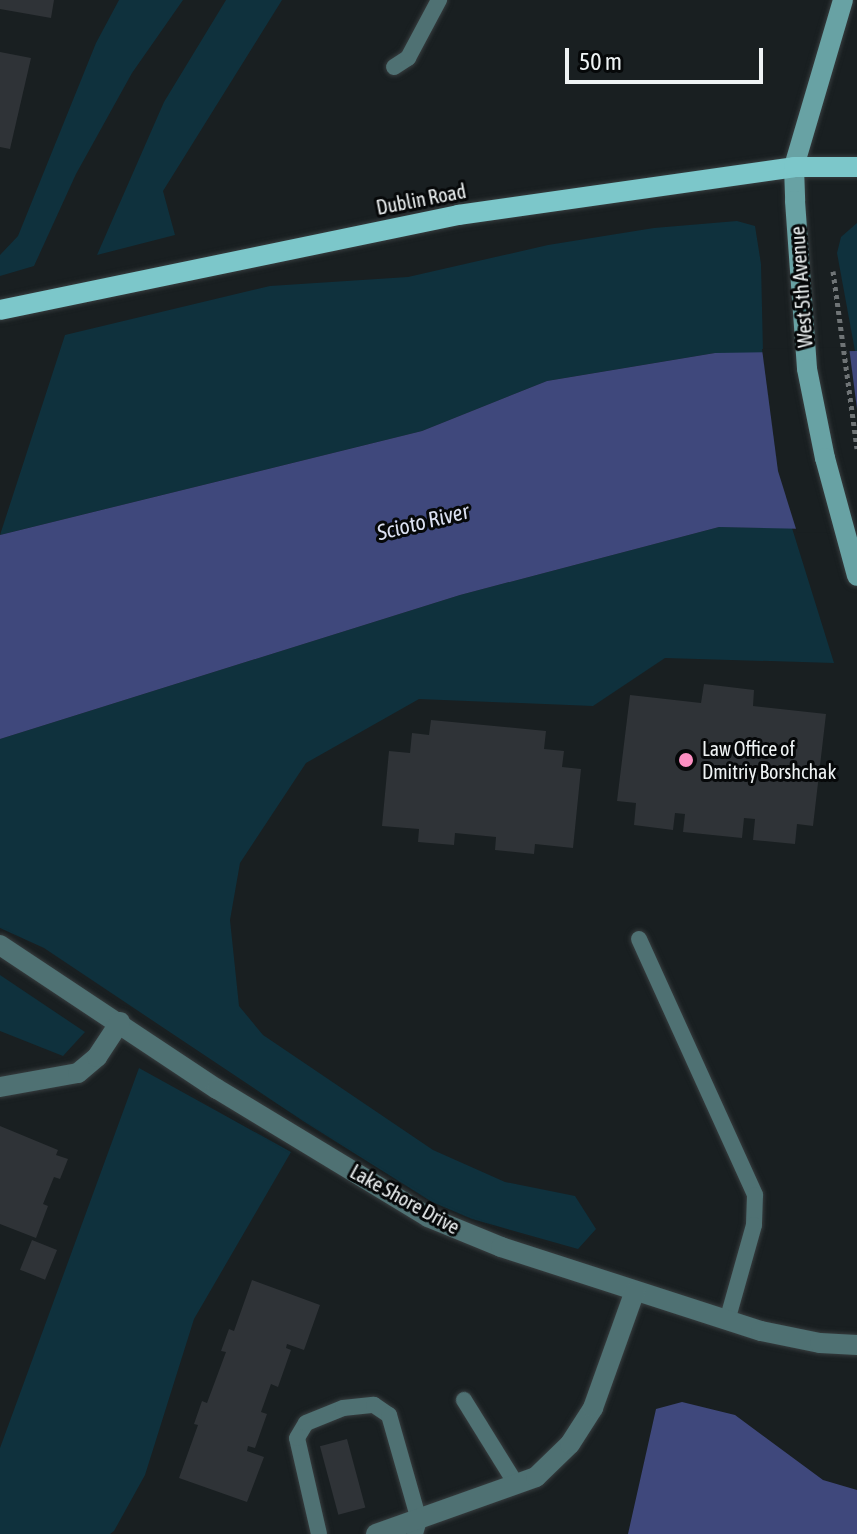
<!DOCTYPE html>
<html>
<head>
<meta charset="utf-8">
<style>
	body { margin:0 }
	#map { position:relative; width:857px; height:1534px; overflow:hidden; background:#191f21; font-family:"Asap Condensed",sans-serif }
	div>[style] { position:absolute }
	.green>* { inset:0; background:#0f313d }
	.water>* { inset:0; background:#3f487c }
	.pier>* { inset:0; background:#191f21 }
	.building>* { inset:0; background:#2f3337; transform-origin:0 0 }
	.path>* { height:5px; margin-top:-2.5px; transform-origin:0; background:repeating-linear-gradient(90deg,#6f7476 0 4px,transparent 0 8px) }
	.roads { filter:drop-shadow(0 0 2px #373d3f) drop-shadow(0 0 2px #373d3f) }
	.service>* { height:16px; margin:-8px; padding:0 8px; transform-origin:8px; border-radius:8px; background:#4f7173 }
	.minor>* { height:20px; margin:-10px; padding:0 10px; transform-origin:10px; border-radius:10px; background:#4f7173 }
	.secondary>* { height:20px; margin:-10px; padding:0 10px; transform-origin:10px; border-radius:10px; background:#68a2a4 }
	.primary>* { height:20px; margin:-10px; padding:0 10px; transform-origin:10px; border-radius:10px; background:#7cc7ca }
	.dots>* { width:22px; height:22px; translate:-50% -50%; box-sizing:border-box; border:4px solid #060809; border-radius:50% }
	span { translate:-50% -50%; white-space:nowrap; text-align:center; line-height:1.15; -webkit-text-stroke:6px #060809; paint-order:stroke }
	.street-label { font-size:20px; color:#eff3f4 }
	.poi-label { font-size:20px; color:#eff3f4 }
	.left { translate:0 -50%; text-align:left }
	.water-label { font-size:22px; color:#dce1f2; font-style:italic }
	.scale { position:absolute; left:565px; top:48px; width:198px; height:36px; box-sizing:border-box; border:4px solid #eff3f4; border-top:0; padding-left:10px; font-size:24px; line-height:28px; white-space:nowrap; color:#eff3f4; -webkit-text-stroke:6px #060809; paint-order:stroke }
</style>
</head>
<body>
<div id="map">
	<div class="green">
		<i style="clip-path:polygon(119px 0,183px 0,132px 73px,76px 174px,34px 266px,0 276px,0 255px,18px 236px,96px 43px)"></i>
		<i style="clip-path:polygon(226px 0,282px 0,163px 191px,175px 235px,97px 255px,164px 102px)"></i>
		<i style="clip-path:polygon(737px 221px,755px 226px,761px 264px,763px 353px,715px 353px,547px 381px,422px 431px,0 535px,65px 335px,270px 286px,408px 277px,548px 245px,654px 228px)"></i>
		<i style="clip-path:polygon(857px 223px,857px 351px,855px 351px,837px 253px,841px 237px)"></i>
		<i style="clip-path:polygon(719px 527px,792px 528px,834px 663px,665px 658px,593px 706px,419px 699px,306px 763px,240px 863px,230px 920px,239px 1006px,263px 1035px,433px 1150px,505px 1182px,575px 1196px,596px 1229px,578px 1249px,472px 1219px,432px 1202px,303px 1121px,44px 948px,0 928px,0 739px,460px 595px)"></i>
		<i style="clip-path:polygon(0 975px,85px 1032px,63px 1056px,0 1031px)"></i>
		<i style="clip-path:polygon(139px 1068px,291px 1152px,194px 1319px,145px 1475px,114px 1531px,110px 1534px,0 1534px,0 1448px)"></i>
	</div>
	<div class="water">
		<i style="clip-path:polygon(857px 351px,857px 530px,719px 527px,460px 595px,0 739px,0 535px,422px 431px,547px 381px,715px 353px)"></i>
		<i style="clip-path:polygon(682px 1402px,735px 1415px,823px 1480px,857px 1490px,857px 1534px,628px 1534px,656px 1409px)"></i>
	</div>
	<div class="pier">
		<i style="clip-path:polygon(849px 347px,857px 409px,857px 534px,797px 532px,778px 471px,762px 349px)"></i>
	</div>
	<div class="building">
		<i style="clip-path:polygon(0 0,54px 0,51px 18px,0 9px)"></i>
		<i style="clip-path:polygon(0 52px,31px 58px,10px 149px,0 147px)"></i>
		<i style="clip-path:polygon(704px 684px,754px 690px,753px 706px,826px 714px,813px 826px,797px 824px,795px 844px,753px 840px,755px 819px,744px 818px,742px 838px,683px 832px,685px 814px,675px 813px,673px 830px,634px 825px,636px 803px,617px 801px,630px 695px,701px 703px)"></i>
		<i style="clip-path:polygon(431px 720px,546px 731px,544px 749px,564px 751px,562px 767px,581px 769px,573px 848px,535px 844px,534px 854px,495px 850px,496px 837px,455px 833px,454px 845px,418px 842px,419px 829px,382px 826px,389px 751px,410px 753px,412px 733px,429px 735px)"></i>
		<i style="clip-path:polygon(0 1126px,58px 1150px,56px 1155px,68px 1159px,60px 1179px,54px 1177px,43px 1204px,48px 1206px,36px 1238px,0 1224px)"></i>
		<i style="left:32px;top:1240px;width:27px;height:32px;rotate:22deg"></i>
		<i style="clip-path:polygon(252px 1280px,320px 1305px,304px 1350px,287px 1344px,286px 1348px,291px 1350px,278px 1387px,271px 1384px,261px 1412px,267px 1414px,255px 1448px,248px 1446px,247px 1451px,264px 1457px,247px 1502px,179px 1478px,198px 1425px,194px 1424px,202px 1401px,207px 1403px,226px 1352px,221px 1351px,229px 1329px,234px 1331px)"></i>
		<i style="left:347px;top:1439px;width:71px;height:28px;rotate:75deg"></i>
	</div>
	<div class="path">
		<i style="left:833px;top:271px;width:179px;rotate:82.3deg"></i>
	</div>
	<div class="roads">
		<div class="service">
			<i style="left:394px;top:67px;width:17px;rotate:-33deg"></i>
			<i style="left:408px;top:58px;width:66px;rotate:-61.9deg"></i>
			<i style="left:639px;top:939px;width:281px;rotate:65.6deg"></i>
			<i style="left:755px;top:1195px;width:30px;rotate:92deg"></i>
			<i style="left:754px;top:1225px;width:100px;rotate:105.7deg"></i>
			<i style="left:464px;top:1400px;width:99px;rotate:58.2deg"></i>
			<i style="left:319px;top:1534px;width:98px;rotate:-102.9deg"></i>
			<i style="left:297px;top:1438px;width:17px;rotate:-59deg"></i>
			<i style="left:306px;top:1423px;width:40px;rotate:-22deg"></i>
			<i style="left:343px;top:1408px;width:31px;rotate:-6deg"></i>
			<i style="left:374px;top:1405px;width:18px;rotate:34deg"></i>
			<i style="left:389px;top:1415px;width:109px;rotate:74.1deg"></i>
			<i style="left:419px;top:1520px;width:15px;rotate:106deg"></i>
		</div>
		<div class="minor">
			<i style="left:0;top:945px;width:260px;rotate:33.6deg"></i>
			<i style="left:217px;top:1089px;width:247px;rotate:31.2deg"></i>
			<i style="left:428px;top:1217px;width:79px;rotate:22.3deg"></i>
			<i style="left:501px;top:1247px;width:273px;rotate:17.9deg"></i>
			<i style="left:761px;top:1331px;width:60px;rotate:11.5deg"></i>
			<i style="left:820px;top:1343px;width:37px;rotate:3deg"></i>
			<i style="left:0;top:1087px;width:79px;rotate:-10.2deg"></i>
			<i style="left:78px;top:1073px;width:25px;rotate:-40deg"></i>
			<i style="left:97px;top:1057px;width:42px;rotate:-56.7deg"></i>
			<i style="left:376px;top:1534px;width:170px;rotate:-19.6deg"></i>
			<i style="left:536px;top:1477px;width:47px;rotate:-44.1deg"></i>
			<i style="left:570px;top:1444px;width:43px;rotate:-57.4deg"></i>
			<i style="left:593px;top:1408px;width:124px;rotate:-70.3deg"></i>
		</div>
		<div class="secondary">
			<i style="left:843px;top:0;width:174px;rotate:106.4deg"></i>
			<i style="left:794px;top:167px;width:34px;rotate:88deg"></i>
			<i style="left:795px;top:201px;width:168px;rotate:85.9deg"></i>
			<i style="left:807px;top:369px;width:91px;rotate:78.6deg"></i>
			<i style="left:825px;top:458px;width:122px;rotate:74.8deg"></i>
		</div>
		<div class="primary">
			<i style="left:0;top:310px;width:468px;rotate:-11.7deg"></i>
			<i style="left:458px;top:215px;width:339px;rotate:-8.1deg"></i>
			<i style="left:794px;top:167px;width:63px"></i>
		</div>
	</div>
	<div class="dots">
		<i style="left:686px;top:760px;background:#fc8fc2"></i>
	</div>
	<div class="street-label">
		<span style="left:421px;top:199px;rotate:-11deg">Dublin Road</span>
		<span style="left:801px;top:287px;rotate:-94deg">West 5th Avenue</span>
		<span style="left:405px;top:1199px;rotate:29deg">Lake Shore Drive</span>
	</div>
	<div class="poi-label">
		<span class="left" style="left:702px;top:760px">Law Office of<br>Dmitriy Borshchak</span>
	</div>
	<div class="water-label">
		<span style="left:423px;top:522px;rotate:-14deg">Scioto River</span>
	</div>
	<div class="scale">50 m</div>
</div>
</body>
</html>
